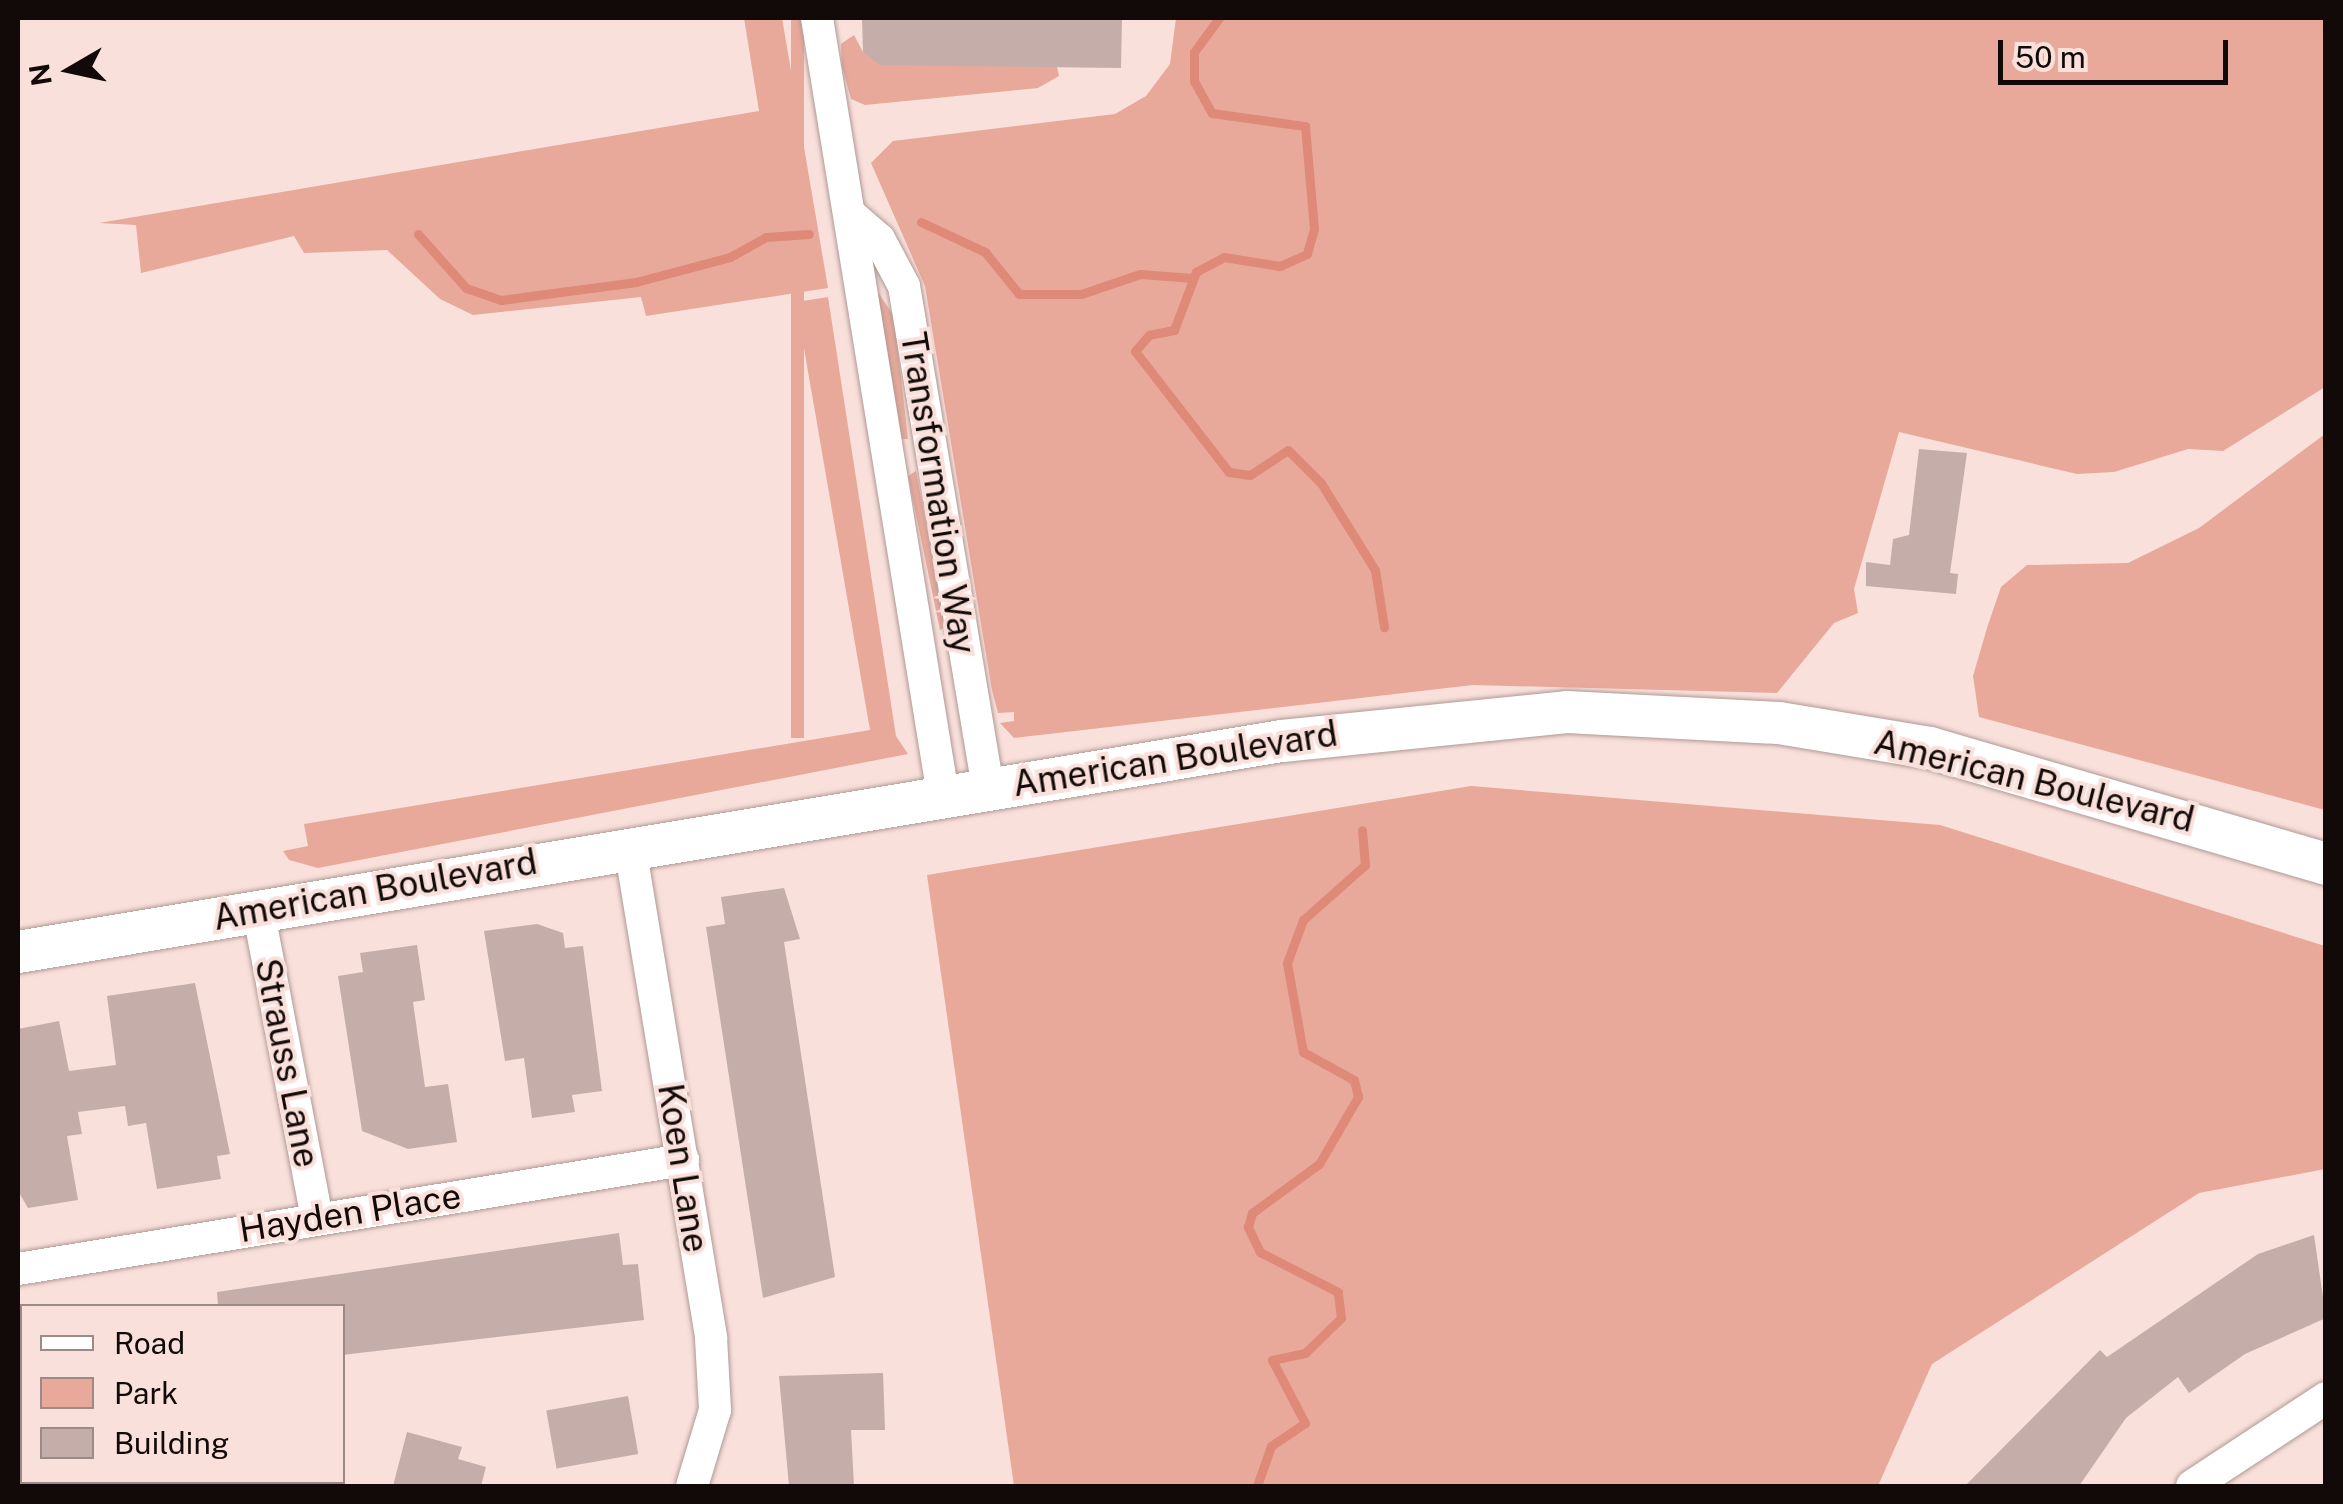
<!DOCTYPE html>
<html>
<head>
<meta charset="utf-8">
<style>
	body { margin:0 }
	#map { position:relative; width:2343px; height:1504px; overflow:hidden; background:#f9e0db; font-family:"Public Sans",sans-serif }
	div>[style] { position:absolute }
	.green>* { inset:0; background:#e8a99b; transform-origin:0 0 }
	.stream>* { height:9px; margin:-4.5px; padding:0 4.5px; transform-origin:4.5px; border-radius:4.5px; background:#df8978 }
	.building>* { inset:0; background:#c5aea9; transform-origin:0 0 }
	.roads { filter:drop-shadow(0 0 2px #b09994) drop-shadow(0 0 2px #b09994) }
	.minor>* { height:32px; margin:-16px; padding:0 16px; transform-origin:16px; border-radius:16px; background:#fff }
	.tertiary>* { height:42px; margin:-21px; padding:0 21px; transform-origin:21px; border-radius:21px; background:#fff }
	span { translate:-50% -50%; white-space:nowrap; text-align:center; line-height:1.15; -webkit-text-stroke:8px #f9e0db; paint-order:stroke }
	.street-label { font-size:35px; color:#110a08 }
	.frame { position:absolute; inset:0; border:20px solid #110a08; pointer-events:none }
	.legend { position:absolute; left:20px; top:1304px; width:325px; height:180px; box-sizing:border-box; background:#f9e0db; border:2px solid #9c8a87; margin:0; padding:12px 18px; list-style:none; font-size:30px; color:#110a08 }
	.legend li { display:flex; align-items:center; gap:20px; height:50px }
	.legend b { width:50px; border:2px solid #9c8a87 }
	.north { position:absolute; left:20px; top:20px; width:100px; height:100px; -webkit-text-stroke:8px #f9e0db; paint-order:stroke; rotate:261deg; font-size:28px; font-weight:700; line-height:40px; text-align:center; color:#110a08 }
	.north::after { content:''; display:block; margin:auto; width:35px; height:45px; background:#110a08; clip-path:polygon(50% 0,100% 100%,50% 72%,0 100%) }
	.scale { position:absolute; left:1998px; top:40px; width:230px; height:45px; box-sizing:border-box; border:5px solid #110a08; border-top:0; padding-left:12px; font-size:30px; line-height:35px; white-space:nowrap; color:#110a08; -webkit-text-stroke:8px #f9e0db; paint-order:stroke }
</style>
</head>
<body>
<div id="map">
	<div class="green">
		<i style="clip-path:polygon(744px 18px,782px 18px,828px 288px,646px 316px,641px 297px,473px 315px,440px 299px,387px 250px,304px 253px,294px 236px,141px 273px,136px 225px,99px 223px,759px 111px)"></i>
		<i style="left:791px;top:18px;width:13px;height:720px"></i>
		<i style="clip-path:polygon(1176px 18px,2325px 18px,2325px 387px,2223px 451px,2188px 449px,2114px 472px,2077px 474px,1899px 432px,1854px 589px,1858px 613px,1834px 623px,1777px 693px,1473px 685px,1014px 738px,1000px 723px,1014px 721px,1014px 712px,998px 713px,992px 690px,925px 286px,871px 163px,893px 141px,1115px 114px,1146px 96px,1170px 64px)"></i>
		<i style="clip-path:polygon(854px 35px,863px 52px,1057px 67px,1059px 76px,1038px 88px,865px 105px,851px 99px,842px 66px,841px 44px)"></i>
		<i style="clip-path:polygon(877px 291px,894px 316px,908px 439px,902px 439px)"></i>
		<i style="clip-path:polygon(828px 297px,896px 736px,908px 754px,318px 868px,289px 860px,283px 851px,308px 846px,304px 824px,870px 730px,796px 302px)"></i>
		<i style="clip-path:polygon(2325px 434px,2325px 810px,1979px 717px,1973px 676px,1987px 628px,2001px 587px,2027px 565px,2128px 563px,2199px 528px)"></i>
		<i style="clip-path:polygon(916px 471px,946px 627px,940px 630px,908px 476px)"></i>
		<i style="clip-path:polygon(1471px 786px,1940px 825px,2325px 946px,2325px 1169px,2199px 1193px,1932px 1364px,1878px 1486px,1014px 1486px,927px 875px)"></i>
	</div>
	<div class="stream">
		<i style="left:1219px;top:18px;width:42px;rotate:126.3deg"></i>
		<i style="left:1194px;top:52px;width:29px;rotate:90deg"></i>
		<i style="left:1194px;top:81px;width:37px;rotate:61deg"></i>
		<i style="left:1212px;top:113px;width:94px;rotate:8deg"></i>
		<i style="left:1305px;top:126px;width:103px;rotate:85deg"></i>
		<i style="left:1314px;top:229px;width:26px;rotate:106deg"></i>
		<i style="left:1307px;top:254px;width:30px;rotate:156deg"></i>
		<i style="left:1280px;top:266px;width:57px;rotate:-170.9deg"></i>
		<i style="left:1224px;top:257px;width:32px;rotate:152deg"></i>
		<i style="left:1196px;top:272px;width:62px;rotate:110.8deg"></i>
		<i style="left:1174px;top:330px;width:25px;rotate:169deg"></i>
		<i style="left:1149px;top:335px;width:21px;rotate:131deg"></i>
		<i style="left:1135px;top:351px;width:153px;rotate:52.2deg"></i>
		<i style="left:1229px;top:472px;width:21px;rotate:8deg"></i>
		<i style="left:1250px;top:475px;width:45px;rotate:-33.3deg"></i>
		<i style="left:1288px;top:450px;width:47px;rotate:45deg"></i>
		<i style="left:1321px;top:483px;width:102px;rotate:58.2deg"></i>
		<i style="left:1375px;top:570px;width:58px;rotate:81deg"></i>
		<i style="left:921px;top:222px;width:71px;rotate:25.1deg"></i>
		<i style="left:985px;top:252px;width:54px;rotate:51deg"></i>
		<i style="left:1019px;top:294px;width:62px"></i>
		<i style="left:1081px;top:294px;width:62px;rotate:-18.7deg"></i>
		<i style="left:1140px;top:274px;width:53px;rotate:4.3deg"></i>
		<i style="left:418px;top:234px;width:72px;rotate:48.4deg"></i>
		<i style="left:466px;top:288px;width:37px;rotate:19deg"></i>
		<i style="left:501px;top:300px;width:136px;rotate:-7.6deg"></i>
		<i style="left:636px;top:282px;width:97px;rotate:-14.9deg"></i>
		<i style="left:730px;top:257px;width:41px;rotate:-29.1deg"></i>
		<i style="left:766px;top:237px;width:43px;rotate:-4deg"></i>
		<i style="left:1257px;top:1486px;width:42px;rotate:-70.7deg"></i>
		<i style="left:1271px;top:1446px;width:41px;rotate:-34.1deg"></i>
		<i style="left:1305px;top:1423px;width:71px;rotate:-117.6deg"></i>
		<i style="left:1272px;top:1360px;width:34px;rotate:-12deg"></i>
		<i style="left:1305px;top:1353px;width:50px;rotate:-44.2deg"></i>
		<i style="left:1341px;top:1318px;width:26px;rotate:-97deg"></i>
		<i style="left:1338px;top:1292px;width:88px;rotate:-152.9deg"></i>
		<i style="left:1260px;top:1252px;width:28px;rotate:-116deg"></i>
		<i style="left:1248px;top:1227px;width:15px;rotate:-74deg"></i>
		<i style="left:1252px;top:1213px;width:83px;rotate:-36.2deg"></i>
		<i style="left:1319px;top:1164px;width:78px;rotate:-59.8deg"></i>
		<i style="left:1358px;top:1097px;width:17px;rotate:-103deg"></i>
		<i style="left:1354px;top:1080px;width:58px;rotate:-151.2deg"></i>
		<i style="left:1303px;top:1052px;width:90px;rotate:-100.2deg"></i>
		<i style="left:1287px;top:963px;width:46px;rotate:-69.6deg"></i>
		<i style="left:1303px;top:920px;width:83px;rotate:-41.6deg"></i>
		<i style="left:1365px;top:865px;width:35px;rotate:-95deg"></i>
	</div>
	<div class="building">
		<i style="clip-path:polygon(862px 18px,1122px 18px,1121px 68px,880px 65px,863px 52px)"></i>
		<i style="clip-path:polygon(1919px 449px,1967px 453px,1950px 573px,1958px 574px,1956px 594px,1866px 586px,1866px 562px,1890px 565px,1893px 539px,1909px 535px)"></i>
		<i style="clip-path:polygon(784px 888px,800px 939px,784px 942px,835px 1277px,763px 1298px,706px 927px,725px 924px,721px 897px)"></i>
		<i style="clip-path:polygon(537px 924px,563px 933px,565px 948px,583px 946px,602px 1091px,572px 1095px,575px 1112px,532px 1118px,524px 1058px,505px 1061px,484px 931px)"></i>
		<i style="clip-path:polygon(417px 945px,425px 1000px,413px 1002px,425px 1087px,448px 1084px,457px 1142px,408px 1149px,362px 1131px,338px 976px,363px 972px,360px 953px)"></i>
		<i style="clip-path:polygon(195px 983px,230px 1154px,217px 1156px,221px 1179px,157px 1189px,146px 1123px,128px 1126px,125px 1106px,78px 1112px,82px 1134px,67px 1136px,78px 1200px,28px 1208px,18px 1191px,18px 1029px,59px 1021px,69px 1071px,116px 1065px,107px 996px)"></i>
		<i style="clip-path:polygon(619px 1233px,623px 1265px,638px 1264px,644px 1320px,342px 1355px,342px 1306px,218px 1306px,217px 1292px)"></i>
		<i style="clip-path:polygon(2314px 1235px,2326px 1318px,2245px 1354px,2189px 1393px,2178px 1377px,2126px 1418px,2079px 1486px,1965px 1486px,2100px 1350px,2107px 1357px,2258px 1254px)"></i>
		<i style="clip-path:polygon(883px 1373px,885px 1430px,851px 1430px,854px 1486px,789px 1486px,779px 1376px)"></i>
		<i style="left:628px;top:1396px;width:59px;height:83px;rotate:80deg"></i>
		<i style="clip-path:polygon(407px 1432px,462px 1447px,458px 1459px,486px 1467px,481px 1486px,393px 1486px)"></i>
	</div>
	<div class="roads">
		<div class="minor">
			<i style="left:817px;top:18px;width:787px;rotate:80.79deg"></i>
			<i style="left:851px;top:215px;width:37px;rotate:41deg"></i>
			<i style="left:879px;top:239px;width:53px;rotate:62deg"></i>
			<i style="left:904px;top:286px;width:509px;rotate:80.5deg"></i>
			<i style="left:630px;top:847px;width:498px;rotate:80.6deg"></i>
			<i style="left:711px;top:1338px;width:72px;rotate:86.8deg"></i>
			<i style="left:715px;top:1410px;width:79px;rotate:106.8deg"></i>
			<i style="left:258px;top:909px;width:314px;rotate:79.2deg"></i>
			<i style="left:18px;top:1269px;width:674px;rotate:-9.31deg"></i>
			<i style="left:2192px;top:1486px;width:160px;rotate:-33.3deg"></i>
		</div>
		<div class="tertiary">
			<i style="left:18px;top:952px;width:1281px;rotate:-9.48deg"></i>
			<i style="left:1282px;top:741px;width:286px;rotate:-5.8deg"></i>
			<i style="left:1567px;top:712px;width:212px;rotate:3deg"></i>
			<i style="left:1779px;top:723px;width:153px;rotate:9.4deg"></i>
			<i style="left:1930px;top:748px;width:413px;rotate:16.3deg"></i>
		</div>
	</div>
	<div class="street-label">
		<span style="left:938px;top:493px;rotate:81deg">Transformation Way</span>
		<span style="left:1175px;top:759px;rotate:-9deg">American Boulevard</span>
		<span style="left:2034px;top:781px;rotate:14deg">American Boulevard</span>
		<span style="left:375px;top:890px;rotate:-10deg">American Boulevard</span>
		<span style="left:287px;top:1063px;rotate:79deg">Strauss Lane</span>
		<span style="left:683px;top:1168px;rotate:81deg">Koen Lane</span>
		<span style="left:350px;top:1213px;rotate:-9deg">Hayden Place</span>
	</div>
	<div class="frame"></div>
	<ul class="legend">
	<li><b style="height:12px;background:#fff"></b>Road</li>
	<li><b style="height:28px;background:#e8a99b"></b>Park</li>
	<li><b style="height:28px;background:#c5aea9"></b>Building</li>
	</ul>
	<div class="north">N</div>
	<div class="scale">50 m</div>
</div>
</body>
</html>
